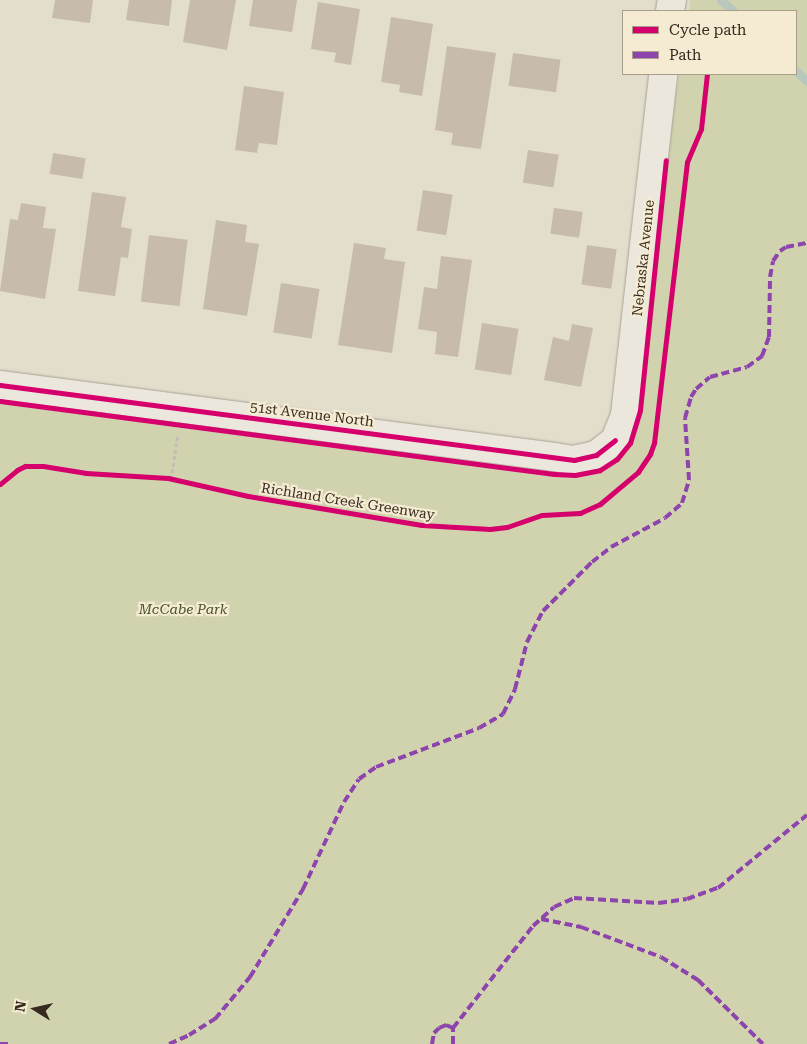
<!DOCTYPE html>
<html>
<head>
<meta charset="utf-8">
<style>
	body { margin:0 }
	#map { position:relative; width:807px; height:1044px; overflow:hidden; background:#e3ddcc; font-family:"Roboto Serif",serif }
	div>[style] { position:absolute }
	.green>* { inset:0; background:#d1d3af }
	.stream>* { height:9px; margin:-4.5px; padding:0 4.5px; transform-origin:4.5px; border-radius:4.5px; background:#b8c8be }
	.building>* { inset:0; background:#c7bbad; transform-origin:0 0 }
	.path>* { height:3px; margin-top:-1.5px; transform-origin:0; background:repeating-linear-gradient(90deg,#c4beb4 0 4px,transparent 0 6.5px) }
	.roads { filter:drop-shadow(0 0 1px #a8a295) drop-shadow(0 0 1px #a8a295) }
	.minor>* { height:28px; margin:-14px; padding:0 14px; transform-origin:14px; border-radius:14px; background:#ece7dd }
	.quiet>* { height:4px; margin-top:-2px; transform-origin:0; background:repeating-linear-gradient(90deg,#8e44ad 0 8px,transparent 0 12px) }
	.cycleway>* { height:5px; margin:-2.5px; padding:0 2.5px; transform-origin:2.5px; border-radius:2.5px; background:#d6006c }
	span { translate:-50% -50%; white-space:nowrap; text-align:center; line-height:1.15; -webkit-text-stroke:4.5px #f4ebd2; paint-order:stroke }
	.street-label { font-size:14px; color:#362a1e }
	.park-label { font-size:14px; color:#465225; font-style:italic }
	.legend { position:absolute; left:622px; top:10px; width:175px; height:65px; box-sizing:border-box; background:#f4ebd2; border:1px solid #a89e8a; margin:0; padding:6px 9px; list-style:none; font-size:15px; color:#362a1e }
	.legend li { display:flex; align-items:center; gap:10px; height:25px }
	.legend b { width:25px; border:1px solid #a89e8a }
	.north { position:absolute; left:10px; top:984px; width:50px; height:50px; -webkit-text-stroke:4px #f4ebd2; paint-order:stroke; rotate:280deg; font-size:14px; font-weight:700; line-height:20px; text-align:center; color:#362a1e }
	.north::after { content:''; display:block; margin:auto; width:18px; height:22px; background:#362a1e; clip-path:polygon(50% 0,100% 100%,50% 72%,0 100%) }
</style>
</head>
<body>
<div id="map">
	<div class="green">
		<i style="clip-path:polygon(690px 0,807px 0,807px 1044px,0 1044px,0 401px,553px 474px,576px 475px,600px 470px,617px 459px,630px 443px,640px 410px,666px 160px,679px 74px,796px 74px,796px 11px,689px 11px)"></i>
	</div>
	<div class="stream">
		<i style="left:721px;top:0;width:16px;rotate:43deg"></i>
		<i style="left:796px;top:71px;width:15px;rotate:42deg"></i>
	</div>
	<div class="building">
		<i style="clip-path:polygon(55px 0,93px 0,90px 23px,52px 18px)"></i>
		<i style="clip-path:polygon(129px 0,172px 0,169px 26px,126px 20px)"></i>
		<i style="clip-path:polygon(190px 0,236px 0,227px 50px,183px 42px)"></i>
		<i style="clip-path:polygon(253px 0,297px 0,292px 32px,249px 26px)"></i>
		<i style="clip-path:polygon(318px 2px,360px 9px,351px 65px,334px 62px,336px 53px,311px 49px)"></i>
		<i style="clip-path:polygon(391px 17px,433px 24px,422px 96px,399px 92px,400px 85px,381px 82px)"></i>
		<i style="clip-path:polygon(447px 46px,496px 53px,481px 149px,451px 145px,453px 133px,435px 130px)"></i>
		<i style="left:513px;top:53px;width:48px;height:33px;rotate:8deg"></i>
		<i style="clip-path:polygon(244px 86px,284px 92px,277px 145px,259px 143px,257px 153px,235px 150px)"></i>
		<i style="left:528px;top:150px;width:31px;height:33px;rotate:9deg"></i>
		<i style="left:53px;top:153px;width:33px;height:21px;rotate:9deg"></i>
		<i style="left:423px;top:190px;width:30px;height:41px;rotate:9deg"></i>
		<i style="clip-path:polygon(92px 192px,126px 197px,121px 227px,132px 229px,128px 258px,121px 257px,115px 296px,78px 291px)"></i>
		<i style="clip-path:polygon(21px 203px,46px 207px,43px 228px,56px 229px,45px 299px,0 291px,10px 219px,18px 220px)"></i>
		<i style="left:554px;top:208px;width:29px;height:26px;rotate:8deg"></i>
		<i style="clip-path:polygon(216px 220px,247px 225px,245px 242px,259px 244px,247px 316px,203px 309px)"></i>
		<i style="left:149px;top:235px;width:39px;height:67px;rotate:7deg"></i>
		<i style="clip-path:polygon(354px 243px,386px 248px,384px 259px,405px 262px,392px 353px,338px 345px)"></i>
		<i style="left:587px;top:245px;width:30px;height:40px;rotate:8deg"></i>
		<i style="clip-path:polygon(441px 256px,472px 260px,458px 357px,435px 354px,437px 332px,418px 329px,424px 287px,437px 289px)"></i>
		<i style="left:281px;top:283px;width:39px;height:50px;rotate:9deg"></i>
		<i style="left:482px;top:323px;width:37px;height:47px;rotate:9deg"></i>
		<i style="clip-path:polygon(572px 324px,593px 328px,581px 387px,544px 380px,553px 337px,569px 341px)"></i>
	</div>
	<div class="path">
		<i style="left:171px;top:479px;width:45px;rotate:-81deg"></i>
	</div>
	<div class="roads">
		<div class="minor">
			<i style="left:670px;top:11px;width:11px;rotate:-80deg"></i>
			<i style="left:0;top:385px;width:559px;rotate:7.4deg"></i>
			<i style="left:554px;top:457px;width:20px;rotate:9deg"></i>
			<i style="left:574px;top:460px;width:23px;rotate:-13deg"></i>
			<i style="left:596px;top:455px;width:24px;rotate:-38deg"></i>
			<i style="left:615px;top:440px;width:27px;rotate:-68deg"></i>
			<i style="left:625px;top:415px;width:343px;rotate:-83.6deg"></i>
		</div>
	</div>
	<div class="quiet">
		<i style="left:541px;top:919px;width:41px;rotate:11.3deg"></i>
		<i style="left:581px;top:927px;width:85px;rotate:20.6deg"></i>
		<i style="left:661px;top:957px;width:44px;rotate:31.9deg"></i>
		<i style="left:698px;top:980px;width:91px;rotate:44.6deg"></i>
		<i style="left:0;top:1044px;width:10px"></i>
		<i style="left:169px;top:1044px;width:22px;rotate:-24deg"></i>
		<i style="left:189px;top:1035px;width:31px;rotate:-32deg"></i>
		<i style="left:215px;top:1019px;width:55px;rotate:-50.2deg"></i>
		<i style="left:250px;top:977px;width:103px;rotate:-58.9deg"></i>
		<i style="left:303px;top:889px;width:96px;rotate:-64.8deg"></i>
		<i style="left:344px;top:802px;width:27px;rotate:-57deg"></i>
		<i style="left:359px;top:779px;width:21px;rotate:-35deg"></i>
		<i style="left:376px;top:767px;width:110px;rotate:-20.7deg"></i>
		<i style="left:479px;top:728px;width:28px;rotate:-30deg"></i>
		<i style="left:503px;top:714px;width:28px;rotate:-64deg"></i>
		<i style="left:515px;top:689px;width:49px;rotate:-75.7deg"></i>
		<i style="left:527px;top:642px;width:35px;rotate:-63deg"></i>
		<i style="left:543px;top:611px;width:69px;rotate:-45deg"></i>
		<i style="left:592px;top:562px;width:24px;rotate:-38deg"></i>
		<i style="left:611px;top:547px;width:61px;rotate:-28.2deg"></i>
		<i style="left:665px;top:518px;width:23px;rotate:-41deg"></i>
		<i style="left:682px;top:503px;width:24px;rotate:-73deg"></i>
		<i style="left:689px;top:480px;width:62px;rotate:-93.7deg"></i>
		<i style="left:685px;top:418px;width:22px;rotate:-74deg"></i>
		<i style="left:691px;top:397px;width:9px;rotate:-58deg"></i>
		<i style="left:696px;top:389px;width:18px;rotate:-41deg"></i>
		<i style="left:710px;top:377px;width:38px;rotate:-15deg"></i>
		<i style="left:747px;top:367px;width:19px;rotate:-36deg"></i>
		<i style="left:762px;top:356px;width:20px;rotate:-70deg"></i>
		<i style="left:769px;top:337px;width:60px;rotate:-89deg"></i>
		<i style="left:770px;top:277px;width:16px;rotate:-79deg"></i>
		<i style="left:773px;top:261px;width:12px;rotate:-55deg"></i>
		<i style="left:780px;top:251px;width:7px;rotate:-34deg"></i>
		<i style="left:786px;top:247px;width:21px;rotate:-11deg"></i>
		<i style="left:432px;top:1044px;width:11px;rotate:-80deg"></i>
		<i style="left:434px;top:1033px;width:7px;rotate:-45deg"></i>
		<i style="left:439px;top:1028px;width:8px;rotate:-23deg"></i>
		<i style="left:446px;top:1025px;width:8px;rotate:23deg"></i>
		<i style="left:453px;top:1044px;width:16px;rotate:-90deg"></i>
		<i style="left:453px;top:1028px;width:130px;rotate:-51.9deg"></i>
		<i style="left:533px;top:926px;width:28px;rotate:-42deg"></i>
		<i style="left:554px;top:907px;width:22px;rotate:-24deg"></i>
		<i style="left:574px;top:898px;width:85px;rotate:3.4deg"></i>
		<i style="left:659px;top:903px;width:28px;rotate:-8deg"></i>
		<i style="left:687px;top:899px;width:33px;rotate:-20deg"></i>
		<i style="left:718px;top:888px;width:115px;rotate:-39.4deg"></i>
	</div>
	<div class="cycleway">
		<i style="left:0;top:385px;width:579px;rotate:7.44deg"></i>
		<i style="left:574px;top:460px;width:23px;rotate:-13deg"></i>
		<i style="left:596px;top:455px;width:24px;rotate:-38deg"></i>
		<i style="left:0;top:401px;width:559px;rotate:7.51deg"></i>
		<i style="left:554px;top:474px;width:21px;rotate:3deg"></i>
		<i style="left:575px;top:475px;width:25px;rotate:-11deg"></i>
		<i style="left:600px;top:470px;width:20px;rotate:-33deg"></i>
		<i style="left:617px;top:459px;width:21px;rotate:-51deg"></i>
		<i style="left:630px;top:443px;width:34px;rotate:-73deg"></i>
		<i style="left:640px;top:410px;width:251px;rotate:-84.1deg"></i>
		<i style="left:0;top:484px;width:22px;rotate:-39deg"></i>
		<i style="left:17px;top:470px;width:9px;rotate:-27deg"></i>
		<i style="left:25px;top:466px;width:18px"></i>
		<i style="left:43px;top:466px;width:44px;rotate:9.2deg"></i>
		<i style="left:86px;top:473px;width:82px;rotate:3.5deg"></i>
		<i style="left:168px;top:478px;width:82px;rotate:12.7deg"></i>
		<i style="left:248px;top:496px;width:176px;rotate:9.5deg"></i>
		<i style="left:422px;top:525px;width:68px;rotate:3.4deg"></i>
		<i style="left:490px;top:529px;width:17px;rotate:-7deg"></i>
		<i style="left:507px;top:527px;width:37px;rotate:-19deg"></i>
		<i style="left:542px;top:515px;width:38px;rotate:-3deg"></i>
		<i style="left:580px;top:513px;width:22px;rotate:-24deg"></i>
		<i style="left:600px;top:504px;width:50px;rotate:-40.1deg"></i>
		<i style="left:638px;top:472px;width:22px;rotate:-56deg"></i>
		<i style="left:650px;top:454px;width:12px;rotate:-70deg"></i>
		<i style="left:654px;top:443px;width:283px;rotate:-83.3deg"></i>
		<i style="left:687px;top:162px;width:36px;rotate:-67deg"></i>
		<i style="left:701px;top:129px;width:55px;rotate:-83.8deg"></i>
	</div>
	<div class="street-label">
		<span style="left:643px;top:258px;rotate:-84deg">Nebraska Avenue</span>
		<span style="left:312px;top:414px;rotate:7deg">51st Avenue North</span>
		<span style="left:348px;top:501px;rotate:9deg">Richland Creek Greenway</span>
	</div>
	<div class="park-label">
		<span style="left:183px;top:609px">McCabe Park</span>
	</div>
	<ul class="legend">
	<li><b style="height:6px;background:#d6006c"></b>Cycle path</li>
	<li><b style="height:6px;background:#8e44ad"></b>Path</li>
	</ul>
	<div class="north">N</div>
</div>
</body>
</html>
